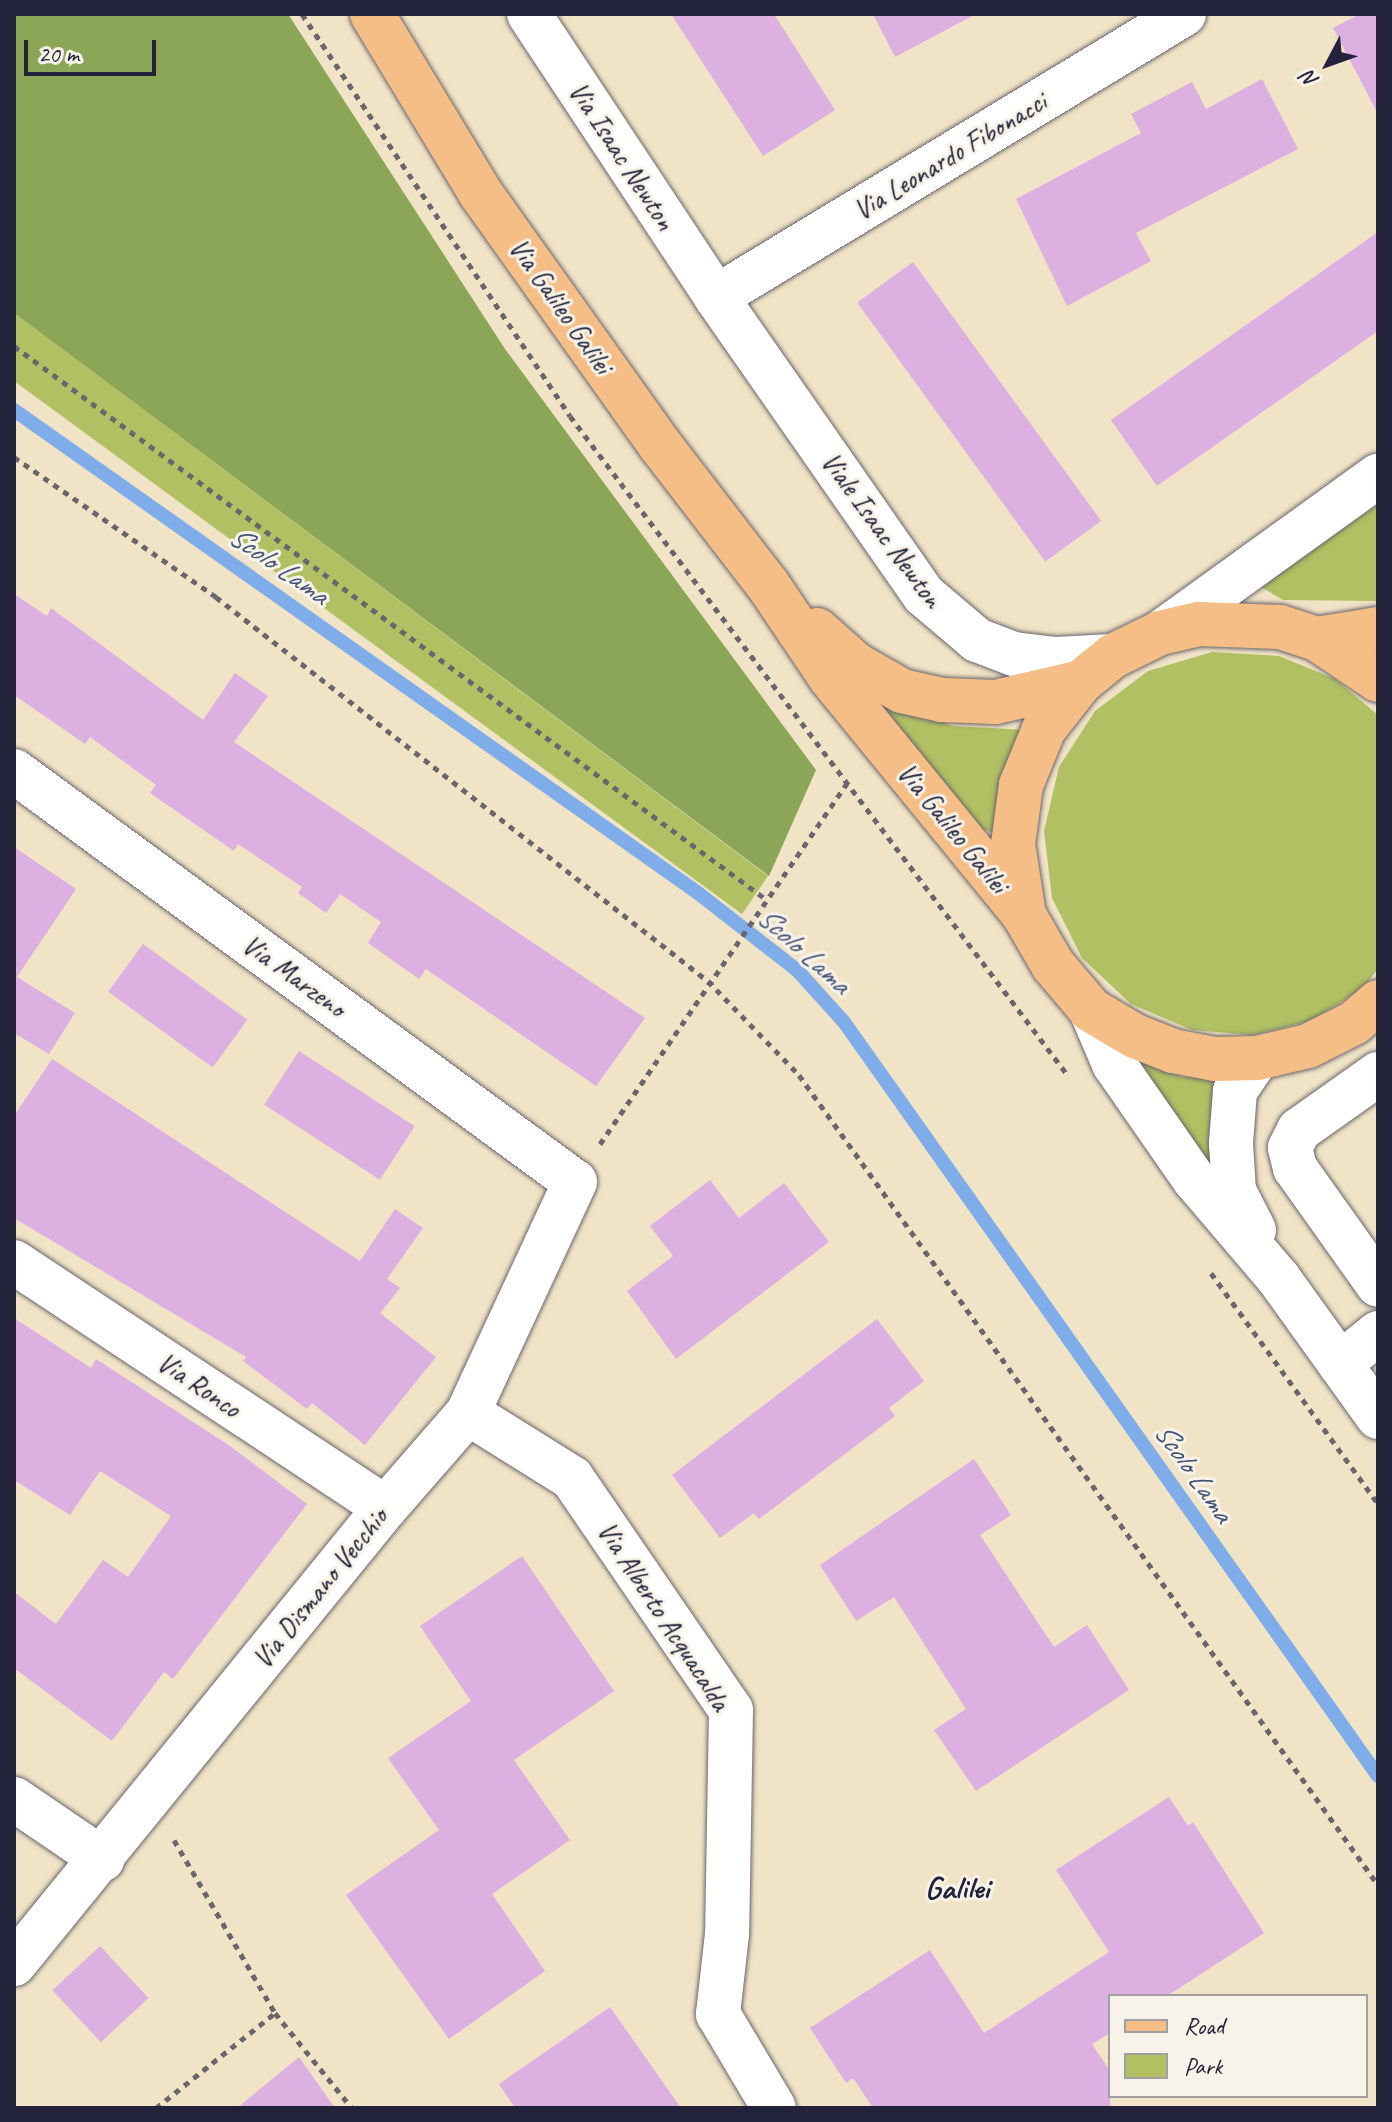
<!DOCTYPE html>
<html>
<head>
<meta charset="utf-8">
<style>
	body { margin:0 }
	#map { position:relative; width:1392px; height:2122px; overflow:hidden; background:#f1e3c6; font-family:Caveat,sans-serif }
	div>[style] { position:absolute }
	.green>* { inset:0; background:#b1c062 }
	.forest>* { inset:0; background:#8ca658 }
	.stream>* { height:14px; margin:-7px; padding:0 7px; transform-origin:7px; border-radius:7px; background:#7fade9 }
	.building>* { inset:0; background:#dcb0e1; transform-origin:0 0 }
	.path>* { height:5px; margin-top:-2.5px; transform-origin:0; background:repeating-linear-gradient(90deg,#6a666c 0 6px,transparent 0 12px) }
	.roads { filter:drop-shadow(0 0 2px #6a666c) drop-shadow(0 0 2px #6a666c) }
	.minor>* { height:44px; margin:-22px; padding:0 22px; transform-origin:22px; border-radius:22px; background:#fff }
	.major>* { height:44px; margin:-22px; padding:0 22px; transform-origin:22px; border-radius:22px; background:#f6be87 }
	span { translate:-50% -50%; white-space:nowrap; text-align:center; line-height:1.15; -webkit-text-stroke:6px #f7f3e8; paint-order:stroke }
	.street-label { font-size:28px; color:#22223b }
	.water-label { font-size:30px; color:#435378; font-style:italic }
	.quarter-label { font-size:32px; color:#22223b; font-weight:700 }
	.frame { position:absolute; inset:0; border:16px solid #22223b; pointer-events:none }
	.legend { position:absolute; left:1108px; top:1994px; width:260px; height:104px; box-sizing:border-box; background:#f7f3e8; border:2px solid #a29fa3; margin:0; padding:10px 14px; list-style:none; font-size:24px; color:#22223b }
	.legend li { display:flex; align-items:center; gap:16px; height:40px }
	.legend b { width:40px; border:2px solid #a29fa3 }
	.north { position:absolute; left:1288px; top:24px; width:80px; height:80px; -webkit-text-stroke:6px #f7f3e8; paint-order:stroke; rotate:229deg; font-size:22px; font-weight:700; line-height:32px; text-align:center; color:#22223b }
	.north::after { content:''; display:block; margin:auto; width:28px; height:36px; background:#22223b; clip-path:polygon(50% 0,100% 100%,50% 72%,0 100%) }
	.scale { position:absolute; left:24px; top:40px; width:132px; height:36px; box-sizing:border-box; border:4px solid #22223b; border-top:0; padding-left:10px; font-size:24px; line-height:28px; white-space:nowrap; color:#22223b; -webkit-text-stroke:6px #f7f3e8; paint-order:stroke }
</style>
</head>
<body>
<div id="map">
	<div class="green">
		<i style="clip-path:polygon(14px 313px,768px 876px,742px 914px,14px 381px)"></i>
		<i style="clip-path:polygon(1378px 504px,1378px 601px,1283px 600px,1261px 587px)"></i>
		<i style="clip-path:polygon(1212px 652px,1279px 656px,1335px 679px,1378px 715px,1378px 969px,1362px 989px,1310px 1021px,1252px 1035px,1192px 1030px,1131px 1004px,1082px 958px,1052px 898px,1044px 831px,1059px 767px,1095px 711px,1148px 671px)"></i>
		<i style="clip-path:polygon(884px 700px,953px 726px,1026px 730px,997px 834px,981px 829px,875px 707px)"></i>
		<i style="clip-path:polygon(1132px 1058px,1183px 1077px,1222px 1076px,1211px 1175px)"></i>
	</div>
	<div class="forest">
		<i style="clip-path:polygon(14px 14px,288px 14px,505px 349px,816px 770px,769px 876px,14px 313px)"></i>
	</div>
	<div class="stream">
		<i style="left:14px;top:410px;width:837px;rotate:35.23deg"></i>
		<i style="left:698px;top:893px;width:125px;rotate:37.9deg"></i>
		<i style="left:797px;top:970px;width:70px;rotate:47.9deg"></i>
		<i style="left:844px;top:1022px;width:924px;rotate:54.69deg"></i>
	</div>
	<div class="building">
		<i style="clip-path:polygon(671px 14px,774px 14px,835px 110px,763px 156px)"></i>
		<i style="clip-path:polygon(873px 14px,976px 14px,895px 57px)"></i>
		<i style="clip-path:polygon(1360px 14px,1378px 14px,1378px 114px,1333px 28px)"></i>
		<i style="clip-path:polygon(1262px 79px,1298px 149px,1136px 233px,1151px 261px,1067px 306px,1016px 199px,1141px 133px,1131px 114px,1192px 82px,1206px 109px)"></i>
		<i style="clip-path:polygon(1378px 232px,1378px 331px,1157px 486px,1111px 420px)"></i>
		<i style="left:913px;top:262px;width:320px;height:69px;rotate:54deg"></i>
		<i style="clip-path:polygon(14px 594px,47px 616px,51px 608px,203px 720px,235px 673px,268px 696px,234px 742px,645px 1018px,596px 1086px,426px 969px,419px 979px,368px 943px,381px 922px,340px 894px,326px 913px,298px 893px,302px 887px,238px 844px,234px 851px,150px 793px,156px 785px,90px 737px,85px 744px,14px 695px)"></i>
		<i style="clip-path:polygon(14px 847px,76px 889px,17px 977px,75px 1013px,49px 1054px,14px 1033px)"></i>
		<i style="left:143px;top:944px;width:129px;height:59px;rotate:36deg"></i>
		<i style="left:299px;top:1051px;width:138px;height:64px;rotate:33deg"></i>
		<i style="clip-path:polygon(52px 1059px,360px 1261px,395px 1209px,423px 1228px,387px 1279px,400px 1288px,380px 1313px,436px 1357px,365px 1445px,312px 1403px,307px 1409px,243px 1361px,246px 1357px,14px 1218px,14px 1116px)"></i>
		<i style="clip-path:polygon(710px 1180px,739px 1218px,784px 1183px,829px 1242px,676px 1359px,627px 1291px,673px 1256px,650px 1226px)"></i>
		<i style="clip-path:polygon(14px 1318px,91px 1368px,96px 1359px,230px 1446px,307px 1504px,173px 1679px,164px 1672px,112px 1741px,14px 1668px,14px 1592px,56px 1624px,103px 1560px,128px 1577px,171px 1516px,100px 1471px,70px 1515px,14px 1480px)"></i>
		<i style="clip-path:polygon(877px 1319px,924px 1381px,889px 1408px,895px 1416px,759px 1519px,754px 1513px,720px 1538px,672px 1475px)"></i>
		<i style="clip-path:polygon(974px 1459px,1011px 1515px,980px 1535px,1054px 1647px,1087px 1625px,1129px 1690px,976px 1791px,934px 1730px,966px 1709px,894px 1597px,856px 1621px,820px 1565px)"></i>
		<i style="clip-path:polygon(522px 1556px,614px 1691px,514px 1760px,570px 1840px,492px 1894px,545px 1971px,449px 2039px,346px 1895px,439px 1830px,388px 1758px,471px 1701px,420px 1626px)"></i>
		<i style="clip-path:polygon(1169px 1797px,1188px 1826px,1193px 1822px,1264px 1933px,1167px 1996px,1110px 1996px,1110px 2033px,1092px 2044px,1110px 2071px,1110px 2108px,873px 2108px,853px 2078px,846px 2083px,810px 2028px,930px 1950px,984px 2033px,1109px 1952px,1056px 1870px)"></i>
		<i style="left:100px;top:1946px;width:71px;height:65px;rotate:47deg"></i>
		<i style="clip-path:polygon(610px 2007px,681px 2108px,515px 2108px,499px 2084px)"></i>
		<i style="clip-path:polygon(299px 2057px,335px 2108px,237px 2108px)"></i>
	</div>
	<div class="path">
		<i style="left:302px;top:14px;width:483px;rotate:56.3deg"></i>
		<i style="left:570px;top:416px;width:828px;rotate:52.95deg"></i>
		<i style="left:14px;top:346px;width:935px;rotate:36.34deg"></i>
		<i style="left:14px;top:457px;width:246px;rotate:34.7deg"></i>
		<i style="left:216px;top:597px;width:624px;rotate:37.97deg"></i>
		<i style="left:708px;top:981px;width:131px;rotate:45.9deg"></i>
		<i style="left:799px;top:1075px;width:996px;rotate:54.44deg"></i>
		<i style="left:600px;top:1144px;width:437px;rotate:-55.6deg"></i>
		<i style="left:1211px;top:1273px;width:285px;rotate:54.1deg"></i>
		<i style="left:174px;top:1840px;width:200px;rotate:59.7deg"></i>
		<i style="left:275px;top:2013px;width:122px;rotate:51deg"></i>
		<i style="left:156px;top:2108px;width:152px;rotate:-38.6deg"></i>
	</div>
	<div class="roads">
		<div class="minor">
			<i style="left:529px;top:14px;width:339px;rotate:56.5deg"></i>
			<i style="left:716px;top:297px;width:363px;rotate:55.1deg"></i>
			<i style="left:924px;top:595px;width:70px;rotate:40.3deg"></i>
			<i style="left:977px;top:640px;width:40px;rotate:21deg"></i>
			<i style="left:1014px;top:654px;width:42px;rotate:6.8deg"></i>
			<i style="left:1056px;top:659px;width:57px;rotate:-3deg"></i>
			<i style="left:716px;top:297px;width:547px;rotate:-31.16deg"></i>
			<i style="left:1160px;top:633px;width:269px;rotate:-35.8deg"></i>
			<i style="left:14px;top:771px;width:695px;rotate:36.23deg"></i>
			<i style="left:575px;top:1182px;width:255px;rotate:114.9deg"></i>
			<i style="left:468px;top:1413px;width:126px;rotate:131.1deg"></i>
			<i style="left:385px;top:1508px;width:588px;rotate:129.13deg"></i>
			<i style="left:1091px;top:1010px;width:59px;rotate:66.9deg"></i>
			<i style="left:1114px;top:1064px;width:140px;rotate:55.2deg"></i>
			<i style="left:1194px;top:1179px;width:131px;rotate:49.6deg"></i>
			<i style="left:1279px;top:1279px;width:170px;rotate:54.3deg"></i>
			<i style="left:1378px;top:1074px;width:97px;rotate:144.7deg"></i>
			<i style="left:1299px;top:1130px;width:20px;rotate:117deg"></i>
			<i style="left:1290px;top:1148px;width:21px;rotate:76deg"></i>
			<i style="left:1295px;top:1168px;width:143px;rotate:54.6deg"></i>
			<i style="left:1254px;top:1230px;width:44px;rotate:-117.1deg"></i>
			<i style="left:1234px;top:1191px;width:48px;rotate:-93.6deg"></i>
			<i style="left:1231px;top:1143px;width:52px;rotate:-85.6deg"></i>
			<i style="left:1235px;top:1091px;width:40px;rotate:-56deg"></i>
			<i style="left:14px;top:1262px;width:445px;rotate:33.5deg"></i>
			<i style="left:1340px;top:1364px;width:49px;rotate:-39.2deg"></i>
			<i style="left:468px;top:1413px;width:123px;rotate:32deg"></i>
			<i style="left:572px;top:1478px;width:281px;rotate:55.6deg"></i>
			<i style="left:731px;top:1710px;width:224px;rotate:91deg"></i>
			<i style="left:727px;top:1934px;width:81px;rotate:96.4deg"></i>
			<i style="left:718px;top:2014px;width:109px;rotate:59.2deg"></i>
			<i style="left:14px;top:1799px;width:107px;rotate:34.3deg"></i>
		</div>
		<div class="major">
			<i style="left:372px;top:14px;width:210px;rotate:58.8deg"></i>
			<i style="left:481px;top:194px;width:308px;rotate:54.5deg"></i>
			<i style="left:660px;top:445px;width:177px;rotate:52.4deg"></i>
			<i style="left:768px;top:585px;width:111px;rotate:56deg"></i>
			<i style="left:830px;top:677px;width:307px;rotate:50.8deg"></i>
			<i style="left:817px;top:630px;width:51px;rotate:41.8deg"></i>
			<i style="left:855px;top:664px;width:54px;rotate:29.9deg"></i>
			<i style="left:902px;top:691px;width:41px;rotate:12.7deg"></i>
			<i style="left:942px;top:700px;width:54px;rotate:2.1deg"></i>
			<i style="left:996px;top:702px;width:87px;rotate:-13.2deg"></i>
			<i style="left:1317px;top:639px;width:62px;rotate:-9.3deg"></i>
			<i style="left:1378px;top:680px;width:73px;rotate:-146.1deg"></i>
			<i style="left:1317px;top:639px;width:40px;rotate:-162deg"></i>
			<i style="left:1279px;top:627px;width:80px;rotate:-177.9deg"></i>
			<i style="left:1199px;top:624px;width:40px;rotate:167deg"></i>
			<i style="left:1160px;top:633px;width:52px;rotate:153.9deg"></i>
			<i style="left:1113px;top:656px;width:41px;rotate:140.9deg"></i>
			<i style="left:1081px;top:682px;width:60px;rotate:128.2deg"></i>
			<i style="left:1044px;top:729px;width:61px;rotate:112.3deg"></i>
			<i style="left:1021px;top:785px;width:60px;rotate:97.7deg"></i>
			<i style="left:1013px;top:844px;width:72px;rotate:81.2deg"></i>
			<i style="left:1024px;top:915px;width:58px;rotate:59.9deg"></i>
			<i style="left:1053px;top:965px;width:59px;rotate:49.8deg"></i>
			<i style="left:1091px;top:1010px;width:51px;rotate:30.6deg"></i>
			<i style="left:1135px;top:1036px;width:41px;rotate:21.5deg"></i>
			<i style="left:1173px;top:1051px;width:43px;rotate:10.8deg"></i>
			<i style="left:1215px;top:1059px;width:42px;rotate:-1.4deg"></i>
			<i style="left:1257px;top:1058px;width:52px;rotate:-13.2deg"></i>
			<i style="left:1308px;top:1046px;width:51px;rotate:-26.6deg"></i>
			<i style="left:1354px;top:1023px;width:32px;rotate:-41deg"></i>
		</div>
	</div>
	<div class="street-label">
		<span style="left:622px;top:156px;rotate:57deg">Via Isaac Newton</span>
		<span style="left:950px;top:156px;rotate:-31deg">Via Leonardo Fibonacci</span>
		<span style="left:561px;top:306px;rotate:55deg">Via Galileo Galilei</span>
		<span style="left:882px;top:530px;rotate:54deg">Viale Isaac Newton</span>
		<span style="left:953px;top:828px;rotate:51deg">Via Galileo Galilei</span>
		<span style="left:294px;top:976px;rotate:36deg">Via Marzeno</span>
		<span style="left:199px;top:1385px;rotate:34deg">Via Ronco</span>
		<span style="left:320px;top:1588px;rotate:-51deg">Via Dismano Vecchio</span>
		<span style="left:664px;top:1616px;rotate:57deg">Via Alberto Acquacalda</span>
	</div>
	<div class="water-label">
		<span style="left:279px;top:565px;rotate:35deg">Scolo Lama</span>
		<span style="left:804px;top:950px;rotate:42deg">Scolo Lama</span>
		<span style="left:1194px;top:1472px;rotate:55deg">Scolo Lama</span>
	</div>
	<div class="quarter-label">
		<span style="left:957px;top:1888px">Galilei</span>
	</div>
	<div class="frame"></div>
	<ul class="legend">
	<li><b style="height:10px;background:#f6be87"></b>Road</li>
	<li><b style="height:22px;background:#b1c062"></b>Park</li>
	</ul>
	<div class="north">N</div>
	<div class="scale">20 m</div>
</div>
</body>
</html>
